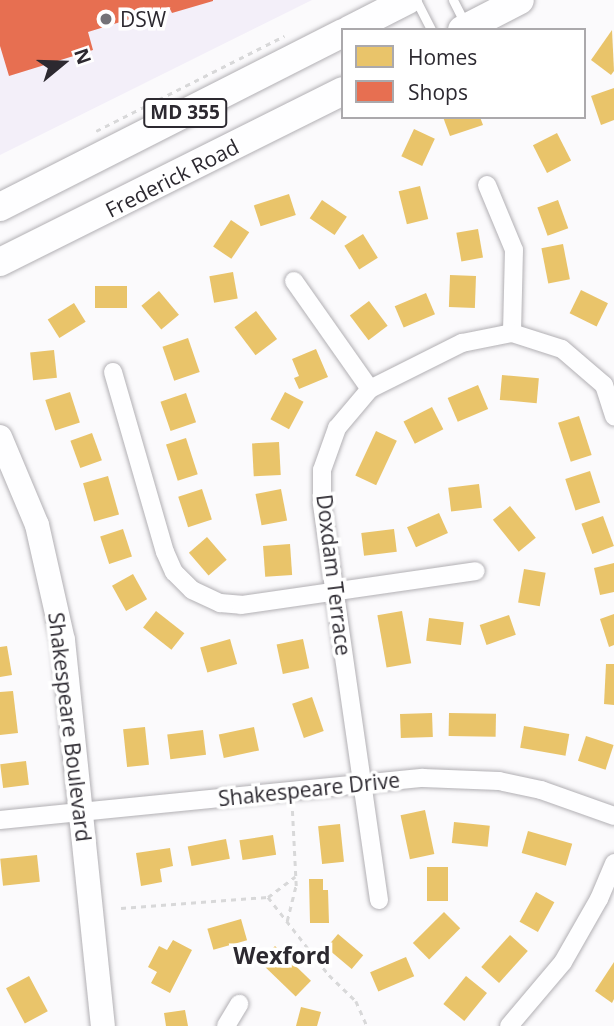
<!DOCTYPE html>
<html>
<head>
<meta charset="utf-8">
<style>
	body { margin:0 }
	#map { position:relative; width:614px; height:1026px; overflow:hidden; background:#fbfafc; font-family:"Open Sans",sans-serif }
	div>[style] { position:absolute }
	.built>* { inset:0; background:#f3eff9 }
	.homes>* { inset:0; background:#e9c46a; transform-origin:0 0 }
	.shops>* { inset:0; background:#e76f51 }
	.path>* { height:2.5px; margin-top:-1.25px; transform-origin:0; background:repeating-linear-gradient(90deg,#d8d8d9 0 5px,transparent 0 10px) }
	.roads { filter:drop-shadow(0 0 2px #b2b0b4) drop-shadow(0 0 2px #b2b0b4) }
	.lane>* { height:9px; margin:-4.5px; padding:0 4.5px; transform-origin:4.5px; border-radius:4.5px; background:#fefeff }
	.street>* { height:18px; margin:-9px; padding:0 9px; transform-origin:9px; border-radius:9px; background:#fefeff }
	.secondary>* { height:24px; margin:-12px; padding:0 12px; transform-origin:12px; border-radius:12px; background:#fefeff }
	.primary>* { height:28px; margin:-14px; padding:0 14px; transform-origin:14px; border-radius:14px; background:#fefeff }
	.dots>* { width:19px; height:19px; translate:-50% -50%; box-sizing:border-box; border:4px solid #fff; border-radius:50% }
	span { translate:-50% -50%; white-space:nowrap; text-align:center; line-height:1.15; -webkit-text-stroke:7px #fff; paint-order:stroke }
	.shield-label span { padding:2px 5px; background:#fff; border:2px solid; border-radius:5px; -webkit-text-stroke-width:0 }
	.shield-label { font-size:19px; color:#2c2930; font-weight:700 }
	.poi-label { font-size:21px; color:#2c2930 }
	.left { translate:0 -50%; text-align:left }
	.street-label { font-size:21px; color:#2c2930 }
	.neighbourhood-label { font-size:23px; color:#2c2930; font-weight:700 }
	.legend { position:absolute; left:341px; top:28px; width:245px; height:91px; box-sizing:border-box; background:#fff; border:2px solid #aba9ac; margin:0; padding:9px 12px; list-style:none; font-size:21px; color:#2c2930 }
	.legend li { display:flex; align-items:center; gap:14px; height:35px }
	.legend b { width:35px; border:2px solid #aba9ac }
	.north { position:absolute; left:28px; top:28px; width:70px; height:70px; -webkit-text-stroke:5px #fff; paint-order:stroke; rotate:71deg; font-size:19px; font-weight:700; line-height:28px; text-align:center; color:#2c2930 }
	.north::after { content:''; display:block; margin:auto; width:24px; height:32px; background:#2c2930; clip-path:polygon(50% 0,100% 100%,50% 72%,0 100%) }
</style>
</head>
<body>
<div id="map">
	<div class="built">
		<i style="clip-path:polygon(0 0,312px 0,0 155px)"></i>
	</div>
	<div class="homes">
		<i style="clip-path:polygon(612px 30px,614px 71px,611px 75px,591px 60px)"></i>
		<i style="clip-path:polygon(614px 88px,614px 120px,601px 125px,591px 96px)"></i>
		<i style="clip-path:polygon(443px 117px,480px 117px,483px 125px,450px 136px)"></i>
		<i style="left:414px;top:129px;width:23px;height:30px;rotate:25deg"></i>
		<i style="left:557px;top:133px;width:31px;height:27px;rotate:63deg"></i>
		<i style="left:420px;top:186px;width:34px;height:22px;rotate:76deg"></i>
		<i style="left:289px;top:194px;width:22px;height:37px;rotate:72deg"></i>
		<i style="left:322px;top:200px;width:30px;height:22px;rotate:34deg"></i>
		<i style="left:558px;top:200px;width:30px;height:22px;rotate:70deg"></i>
		<i style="left:231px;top:220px;width:22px;height:32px;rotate:34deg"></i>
		<i style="left:478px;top:229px;width:29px;height:22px;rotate:80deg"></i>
		<i style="left:363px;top:234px;width:28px;height:22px;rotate:58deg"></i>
		<i style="left:563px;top:244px;width:36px;height:22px;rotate:79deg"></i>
		<i style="left:233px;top:272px;width:27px;height:24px;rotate:80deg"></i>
		<i style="left:450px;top:275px;width:26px;height:32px;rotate:2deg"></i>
		<i style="left:95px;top:286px;width:32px;height:22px"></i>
		<i style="left:581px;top:290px;width:30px;height:26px;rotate:26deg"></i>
		<i style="left:159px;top:291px;width:31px;height:23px;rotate:50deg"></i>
		<i style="left:426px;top:293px;width:23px;height:34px;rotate:67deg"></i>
		<i style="left:369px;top:301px;width:31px;height:24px;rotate:53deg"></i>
		<i style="left:74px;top:303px;width:22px;height:31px;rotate:58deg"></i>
		<i style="left:256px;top:311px;width:35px;height:27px;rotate:53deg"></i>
		<i style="left:188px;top:338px;width:36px;height:27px;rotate:71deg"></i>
		<i style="clip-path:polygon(316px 349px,328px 377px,299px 389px,294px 378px,299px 376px,292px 359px)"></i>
		<i style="left:54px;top:350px;width:28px;height:24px;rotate:84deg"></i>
		<i style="left:502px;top:375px;width:37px;height:25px;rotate:5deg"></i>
		<i style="left:478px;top:385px;width:26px;height:33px;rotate:67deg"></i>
		<i style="left:70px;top:392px;width:32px;height:26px;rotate:72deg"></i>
		<i style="left:285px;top:392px;width:21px;height:31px;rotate:28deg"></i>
		<i style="left:186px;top:393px;width:31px;height:27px;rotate:71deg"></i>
		<i style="left:432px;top:407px;width:25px;height:32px;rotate:63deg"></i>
		<i style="left:579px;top:416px;width:41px;height:22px;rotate:72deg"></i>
		<i style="left:376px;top:431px;width:23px;height:49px;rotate:25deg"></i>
		<i style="left:92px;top:433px;width:29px;height:23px;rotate:70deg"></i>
		<i style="left:186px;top:438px;width:38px;height:21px;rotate:72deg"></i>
		<i style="left:279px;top:442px;width:33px;height:27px;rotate:87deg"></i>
		<i style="left:590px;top:471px;width:33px;height:26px;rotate:72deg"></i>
		<i style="left:108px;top:476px;width:40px;height:26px;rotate:74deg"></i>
		<i style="left:479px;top:484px;width:24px;height:31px;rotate:83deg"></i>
		<i style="left:202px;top:489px;width:32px;height:25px;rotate:72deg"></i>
		<i style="left:281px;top:489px;width:32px;height:26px;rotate:79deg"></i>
		<i style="left:510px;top:506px;width:41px;height:22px;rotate:51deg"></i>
		<i style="left:439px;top:513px;width:22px;height:35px;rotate:66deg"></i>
		<i style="left:603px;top:516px;width:32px;height:23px;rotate:70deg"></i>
		<i style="left:123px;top:529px;width:29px;height:24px;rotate:72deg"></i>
		<i style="left:394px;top:529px;width:23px;height:33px;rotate:83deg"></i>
		<i style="left:207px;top:537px;width:30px;height:24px;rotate:49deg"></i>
		<i style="left:290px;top:544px;width:31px;height:27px;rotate:86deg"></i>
		<i style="clip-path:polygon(614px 563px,614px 592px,600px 595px,594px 568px)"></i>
		<i style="left:524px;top:569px;width:22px;height:34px;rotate:10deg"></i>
		<i style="left:133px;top:574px;width:29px;height:24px;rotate:61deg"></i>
		<i style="left:156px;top:611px;width:36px;height:21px;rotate:38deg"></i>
		<i style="left:402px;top:611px;width:53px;height:25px;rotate:80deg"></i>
		<i style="clip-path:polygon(614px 614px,614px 645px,609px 647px,600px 619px)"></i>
		<i style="left:509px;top:615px;width:21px;height:31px;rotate:71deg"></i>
		<i style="left:429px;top:618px;width:35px;height:23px;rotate:7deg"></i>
		<i style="left:230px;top:639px;width:26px;height:31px;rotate:74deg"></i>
		<i style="left:303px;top:639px;width:30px;height:27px;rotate:78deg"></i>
		<i style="clip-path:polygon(7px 646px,12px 675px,0 677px,0 647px)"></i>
		<i style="clip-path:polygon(606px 664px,614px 664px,614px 705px,604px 704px)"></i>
		<i style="clip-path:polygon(13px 691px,18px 733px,0 735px,0 692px)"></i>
		<i style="left:312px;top:697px;width:36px;height:21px;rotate:71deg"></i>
		<i style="left:432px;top:713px;width:24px;height:32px;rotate:88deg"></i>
		<i style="left:449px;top:713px;width:47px;height:23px;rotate:1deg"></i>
		<i style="left:524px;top:726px;width:46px;height:22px;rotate:10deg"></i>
		<i style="left:145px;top:727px;width:38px;height:22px;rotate:84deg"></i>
		<i style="left:254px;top:727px;width:24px;height:36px;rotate:78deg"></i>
		<i style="left:203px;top:730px;width:25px;height:36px;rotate:83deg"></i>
		<i style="left:586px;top:736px;width:29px;height:26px;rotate:18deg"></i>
		<i style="left:26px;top:761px;width:24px;height:26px;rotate:83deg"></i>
		<i style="left:425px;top:810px;width:45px;height:25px;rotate:78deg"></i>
		<i style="left:454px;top:822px;width:36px;height:21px;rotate:6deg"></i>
		<i style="left:340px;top:824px;width:38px;height:22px;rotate:84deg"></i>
		<i style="left:528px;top:831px;width:46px;height:23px;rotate:16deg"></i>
		<i style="left:273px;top:835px;width:20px;height:34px;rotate:81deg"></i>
		<i style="left:226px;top:839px;width:20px;height:39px;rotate:79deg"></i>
		<i style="clip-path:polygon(170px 848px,173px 866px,160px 869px,162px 882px,141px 886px,136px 853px)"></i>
		<i style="left:37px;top:855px;width:27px;height:37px;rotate:84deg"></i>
		<i style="left:427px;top:867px;width:21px;height:34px"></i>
		<i style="clip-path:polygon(309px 879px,323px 879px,323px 890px,328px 890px,329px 923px,310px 923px)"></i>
		<i style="left:536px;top:892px;width:21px;height:34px;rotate:29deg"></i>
		<i style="left:444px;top:912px;width:23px;height:44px;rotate:45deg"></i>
		<i style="left:241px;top:919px;width:22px;height:35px;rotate:74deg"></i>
		<i style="left:338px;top:934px;width:33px;height:18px;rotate:40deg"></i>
		<i style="left:510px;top:935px;width:24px;height:43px;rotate:42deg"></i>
		<i style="clip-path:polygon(173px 940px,192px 950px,170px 993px,151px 983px,157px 972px,148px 967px,159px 946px,167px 950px)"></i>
		<i style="left:275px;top:946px;width:50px;height:22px;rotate:44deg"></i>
		<i style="left:406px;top:957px;width:21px;height:39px;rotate:67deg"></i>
		<i style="clip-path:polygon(614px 962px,614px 999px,612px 1003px,595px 991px)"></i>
		<i style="left:29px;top:976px;width:40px;height:26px;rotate:62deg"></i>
		<i style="left:466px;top:976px;width:27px;height:36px;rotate:39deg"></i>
		<i style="clip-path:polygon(301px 1007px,321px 1012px,317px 1026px,296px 1026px)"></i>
		<i style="clip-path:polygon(185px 1010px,188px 1026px,166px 1026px,164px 1013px)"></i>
	</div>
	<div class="shops">
		<i style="clip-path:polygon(0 0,213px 0,213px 1px,172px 13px,169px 7px,88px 32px,93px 50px,9px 76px,0 46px)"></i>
	</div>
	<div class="path">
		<i style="left:96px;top:131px;width:211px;rotate:-26.8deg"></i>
		<i style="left:268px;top:897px;width:99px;rotate:52deg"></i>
		<i style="left:329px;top:975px;width:37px;rotate:44deg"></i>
		<i style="left:356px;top:1001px;width:27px;rotate:66deg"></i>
		<i style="left:121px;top:908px;width:147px;rotate:-4.3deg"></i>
		<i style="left:268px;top:897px;width:34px;rotate:-37deg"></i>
		<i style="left:287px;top:921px;width:36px;rotate:-76deg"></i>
		<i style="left:296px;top:886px;width:80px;rotate:-92.9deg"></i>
	</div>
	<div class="roads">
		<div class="lane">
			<i style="left:416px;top:0;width:34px;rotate:63deg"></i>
			<i style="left:453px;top:0;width:29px;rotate:63deg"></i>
		</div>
		<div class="street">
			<i style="left:487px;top:185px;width:70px;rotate:67.4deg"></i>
			<i style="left:514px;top:250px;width:83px;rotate:91.4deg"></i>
			<i style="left:294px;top:281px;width:132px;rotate:54.9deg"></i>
			<i style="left:113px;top:372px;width:187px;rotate:73.9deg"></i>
			<i style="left:165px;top:552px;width:22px;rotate:66deg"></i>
			<i style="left:174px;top:572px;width:25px;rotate:45deg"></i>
			<i style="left:192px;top:590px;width:31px;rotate:25deg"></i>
			<i style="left:220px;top:603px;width:21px;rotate:5deg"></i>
			<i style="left:241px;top:605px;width:237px;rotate:-8.2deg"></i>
			<i style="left:0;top:820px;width:425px;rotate:-5.7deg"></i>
			<i style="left:423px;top:778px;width:76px;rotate:2.3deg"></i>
			<i style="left:499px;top:781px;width:43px;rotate:12.1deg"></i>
			<i style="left:541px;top:790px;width:77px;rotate:19.6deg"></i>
			<i style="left:379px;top:900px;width:402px;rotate:-98.2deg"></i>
			<i style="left:322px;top:502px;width:32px;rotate:-90deg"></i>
			<i style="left:322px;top:470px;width:45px;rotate:-70.3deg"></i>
			<i style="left:337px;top:428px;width:51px;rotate:-49.8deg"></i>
			<i style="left:370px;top:389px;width:103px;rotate:-26.6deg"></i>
			<i style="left:462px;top:343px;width:51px;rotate:-11.3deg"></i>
			<i style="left:512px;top:333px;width:52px;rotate:17.7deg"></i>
			<i style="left:562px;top:349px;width:55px;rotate:40.6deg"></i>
			<i style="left:604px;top:385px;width:33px;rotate:72deg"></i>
			<i style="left:226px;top:1026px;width:26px;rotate:-59deg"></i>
			<i style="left:509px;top:1026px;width:84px;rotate:-49.8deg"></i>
			<i style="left:563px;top:962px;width:73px;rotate:-60.3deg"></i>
			<i style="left:599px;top:899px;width:39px;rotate:-67deg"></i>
		</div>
		<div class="secondary">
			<i style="left:0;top:437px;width:95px;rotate:67.2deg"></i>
			<i style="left:37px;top:525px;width:118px;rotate:77.3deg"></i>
			<i style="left:63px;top:640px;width:388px;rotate:84.1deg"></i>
		</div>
		<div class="primary">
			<i style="left:349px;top:30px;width:66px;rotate:-27deg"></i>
			<i style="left:462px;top:30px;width:65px;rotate:-27.3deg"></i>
			<i style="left:0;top:207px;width:385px;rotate:-26.9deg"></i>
			<i style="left:0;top:262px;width:383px;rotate:-26.5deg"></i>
		</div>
	</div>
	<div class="dots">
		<i style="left:106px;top:19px;background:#747277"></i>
	</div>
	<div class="shield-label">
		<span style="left:185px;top:113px">MD 355</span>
	</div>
	<div class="poi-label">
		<span class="left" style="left:120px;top:19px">DSW</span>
	</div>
	<div class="street-label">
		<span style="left:172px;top:178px;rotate:-27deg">Frederick Road</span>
		<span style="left:334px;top:575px;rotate:83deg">Doxdam Terrace</span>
		<span style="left:70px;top:727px;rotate:83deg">Shakespeare Boulevard</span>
		<span style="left:309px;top:789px;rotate:-6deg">Shakespeare Drive</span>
	</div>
	<div class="neighbourhood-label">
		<span style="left:282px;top:955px">Wexford</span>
	</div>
	<ul class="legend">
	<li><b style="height:19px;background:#e9c46a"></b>Homes</li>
	<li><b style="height:19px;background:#e76f51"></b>Shops</li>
	</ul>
	<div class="north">N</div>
</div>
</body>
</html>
